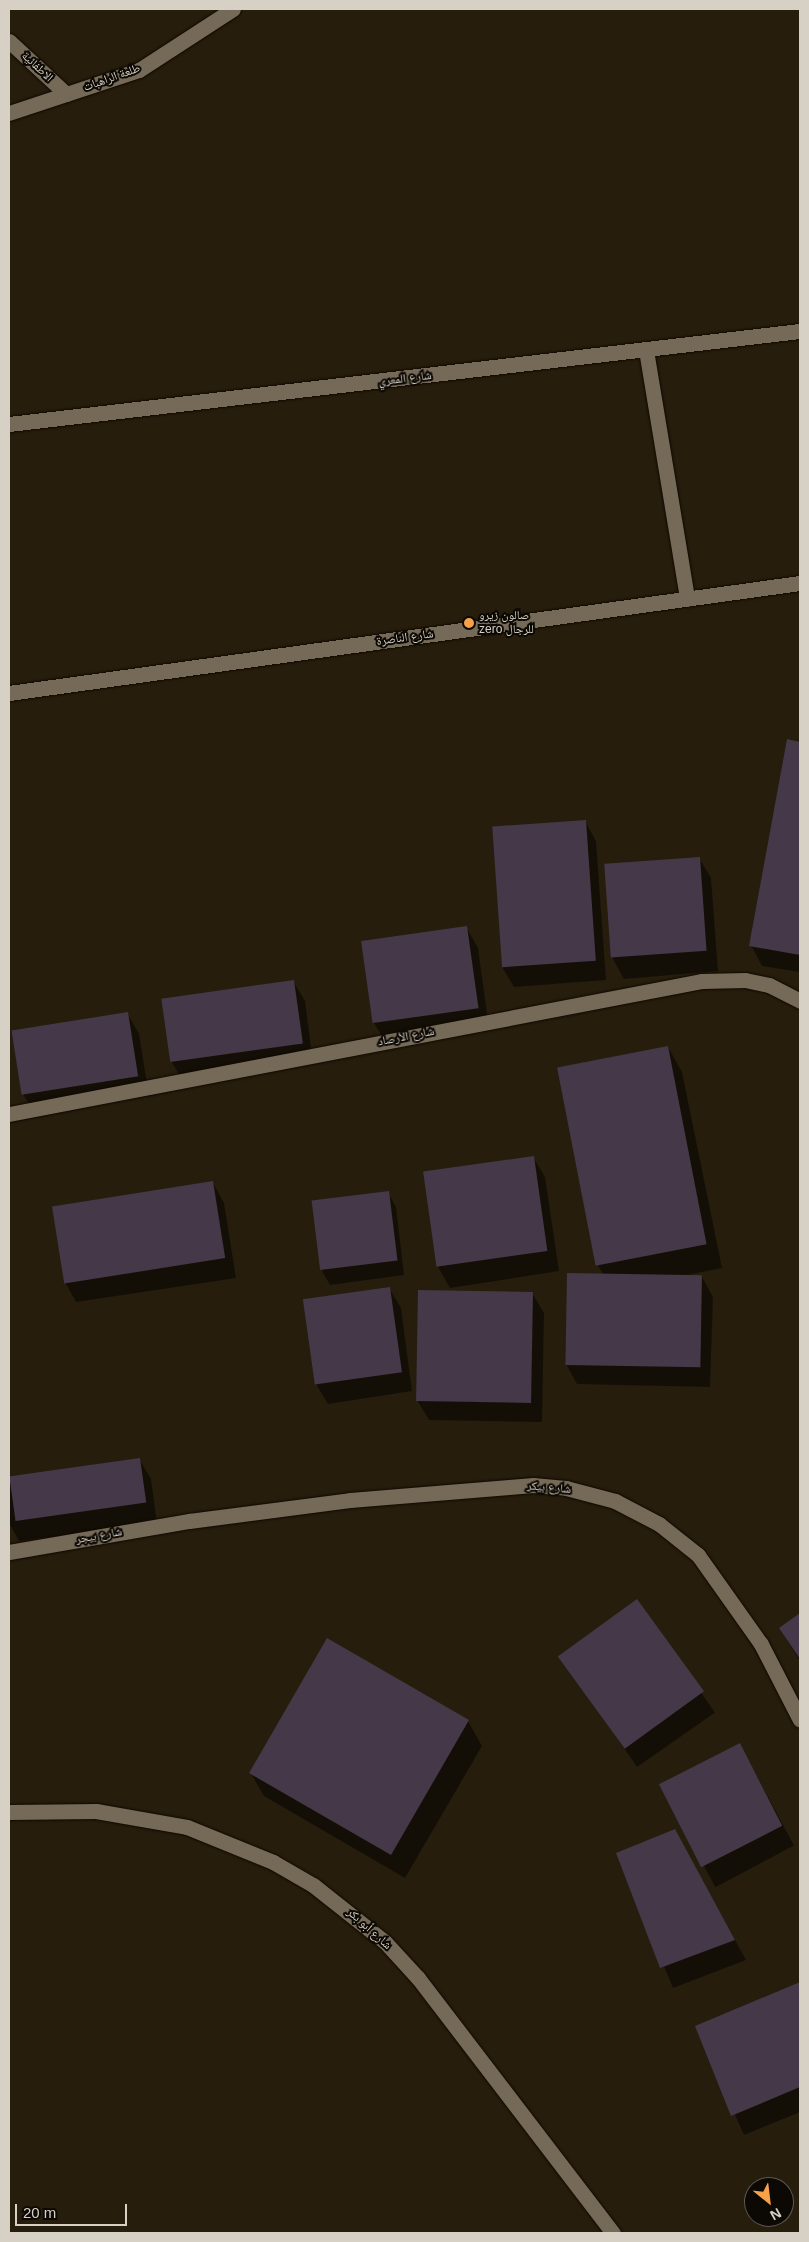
<!DOCTYPE html>
<html>
<head>
<meta charset="utf-8">
<style>
	body { margin:0 }
	#map { position:relative; width:809px; height:2242px; overflow:hidden; background:#261d0c; font-family:Arial,"Noto Naskh Arabic",sans-serif }
	div>[style] { position:absolute }
	.shadow>* { inset:0; background:#0007; transform-origin:0 0 }
	.building>* { inset:0; background:#443849; transform-origin:0 0 }
	.roads { filter:drop-shadow(0 0 1px #0f0700) drop-shadow(0 0 1px #0f0700) }
	.street>* { height:15px; margin:-7.5px; padding:0 7.5px; transform-origin:7.5px; border-radius:7.5px; background:#756a57 }
	.dots>* { width:14px; height:14px; translate:-50% -50%; box-sizing:border-box; border:2px solid #0c0803; border-radius:50% }
	span { translate:-50% -50%; white-space:nowrap; text-align:center; line-height:1.15; -webkit-text-stroke:4px #0c0803; paint-order:stroke }
	.street-label { font-size:12px; color:#d6d0c5 }
	.poi-label { font-size:12px; color:#d6d0c5 }
	.left { translate:0 -50%; text-align:left }
	.frame { position:absolute; inset:0; border:10px solid #d6d0c5; pointer-events:none }
	.north { position:absolute; left:744px; top:2177px; width:50px; height:50px; box-sizing:border-box; background:#0c0803; border:1px solid #5d5851; border-radius:50%; rotate:151deg; font-size:14px; font-weight:700; line-height:20px; text-align:center; color:#d6d0c5 }
	.north::after { content:''; display:block; margin:auto; width:18px; height:22px; background:#f7a149; clip-path:polygon(50% 0,100% 100%,50% 72%,0 100%) }
	.scale { position:absolute; left:15px; top:2204px; width:112px; height:22px; box-sizing:border-box; border:2px solid #d6d0c5; border-top:0; padding-left:6px; font-size:15px; line-height:18px; white-space:nowrap; color:#d6d0c5; -webkit-text-stroke:4px #0c0803; paint-order:stroke }
</style>
</head>
<body>
<div id="map">
	<div class="shadow">
		<i style="clip-path:polygon(788px 741px,800px 743px,800px 972px,762px 966px,751px 945px)"></i>
		<i style="clip-path:polygon(585px 821px,596px 841px,606px 980px,514px 987px,502px 967px)"></i>
		<i style="clip-path:polygon(699px 858px,711px 878px,718px 971px,624px 979px,613px 959px,605px 866px)"></i>
		<i style="clip-path:polygon(466px 927px,478px 948px,489px 1028px,386px 1043px,374px 1023px)"></i>
		<i style="clip-path:polygon(293px 981px,305px 1001px,313px 1063px,183px 1081px,171px 1061px)"></i>
		<i style="clip-path:polygon(127px 1013px,139px 1034px,149px 1096px,35px 1114px,23px 1094px,13px 1032px)"></i>
		<i style="clip-path:polygon(668px 1047px,682px 1072px,722px 1268px,687px 1275px,702px 1277px,713px 1297px,710px 1387px,577px 1384px,566px 1364px,604px 1275px,598px 1266px)"></i>
		<i style="clip-path:polygon(533px 1157px,545px 1177px,559px 1271px,450px 1288px,438px 1267px)"></i>
		<i style="clip-path:polygon(213px 1183px,224px 1203px,236px 1278px,76px 1302px,65px 1282px,53px 1207px)"></i>
		<i style="clip-path:polygon(388px 1193px,396px 1207px,404px 1275px,330px 1285px,322px 1271px)"></i>
		<i style="clip-path:polygon(389px 1288px,401px 1308px,412px 1391px,328px 1404px,316px 1384px)"></i>
		<i style="clip-path:polygon(532px 1293px,544px 1313px,542px 1422px,429px 1420px,417px 1400px)"></i>
		<i style="clip-path:polygon(139px 1459px,151px 1479px,157px 1523px,19px 1541px,9px 1523px,9px 1476px)"></i>
		<i style="left:637px;top:1601px;width:136px;height:95px;rotate:55deg"></i>
		<i style="clip-path:polygon(800px 1615px,800px 1661px,780px 1629px)"></i>
		<i style="clip-path:polygon(468px 1721px,482px 1746px,405px 1878px,264px 1796px,250px 1772px)"></i>
		<i style="left:740px;top:1744px;width:115px;height:89px;rotate:62deg"></i>
		<i style="clip-path:polygon(686px 1851px,746px 1960px,673px 1988px,618px 1854px)"></i>
		<i style="clip-path:polygon(800px 1984px,800px 2112px,744px 2135px,697px 2027px)"></i>
	</div>
	<div class="building">
		<i style="clip-path:polygon(787px 739px,800px 742px,800px 955px,749px 946px)"></i>
		<i style="left:586px;top:820px;width:141px;height:94px;rotate:86deg"></i>
		<i style="left:700px;top:857px;width:94px;height:96px;rotate:86deg"></i>
		<i style="left:467px;top:926px;width:83px;height:107px;rotate:82deg"></i>
		<i style="left:294px;top:980px;width:64px;height:134px;rotate:82deg"></i>
		<i style="left:128px;top:1012px;width:65px;height:118px;rotate:81deg"></i>
		<i style="left:668px;top:1046px;width:202px;height:113px;rotate:79deg"></i>
		<i style="left:534px;top:1156px;width:96px;height:112px;rotate:82deg"></i>
		<i style="left:213px;top:1181px;width:78px;height:163px;rotate:81deg"></i>
		<i style="left:389px;top:1191px;width:70px;height:78px;rotate:83deg"></i>
		<i style="left:567px;top:1273px;width:135px;height:92px;rotate:1deg"></i>
		<i style="left:390px;top:1287px;width:86px;height:88px;rotate:82deg"></i>
		<i style="left:418px;top:1290px;width:115px;height:111px;rotate:1deg"></i>
		<i style="left:140px;top:1458px;width:45px;height:132px;rotate:82deg"></i>
		<i style="left:637px;top:1599px;width:114px;height:98px;rotate:54deg"></i>
		<i style="clip-path:polygon(800px 1613px,800px 1659px,779px 1628px)"></i>
		<i style="left:327px;top:1638px;width:164px;height:156px;rotate:30deg"></i>
		<i style="left:740px;top:1743px;width:93px;height:91px;rotate:63deg"></i>
		<i style="clip-path:polygon(675px 1829px,735px 1940px,660px 1968px,616px 1853px)"></i>
		<i style="clip-path:polygon(800px 1982px,800px 2087px,731px 2116px,695px 2026px)"></i>
	</div>
	<div class="roads">
		<div class="street">
			<i style="left:9px;top:41px;width:78px;rotate:42.9deg"></i>
			<i style="left:9px;top:113px;width:137px;rotate:-18.3deg"></i>
			<i style="left:139px;top:70px;width:112px;rotate:-33deg"></i>
			<i style="left:646px;top:350px;width:252px;rotate:80.6deg"></i>
			<i style="left:9px;top:424px;width:796px;rotate:-6.71deg"></i>
			<i style="left:9px;top:693px;width:799px;rotate:-7.92deg"></i>
			<i style="left:9px;top:1114px;width:706px;rotate:-10.86deg"></i>
			<i style="left:702px;top:981px;width:43px;rotate:-1.3deg"></i>
			<i style="left:745px;top:980px;width:25px;rotate:12deg"></i>
			<i style="left:769px;top:985px;width:35px;rotate:27deg"></i>
			<i style="left:9px;top:1552px;width:183px;rotate:-9.8deg"></i>
			<i style="left:189px;top:1521px;width:162px;rotate:-7.4deg"></i>
			<i style="left:350px;top:1500px;width:184px;rotate:-4.7deg"></i>
			<i style="left:533px;top:1485px;width:33px;rotate:5deg"></i>
			<i style="left:566px;top:1488px;width:51px;rotate:14.9deg"></i>
			<i style="left:615px;top:1501px;width:50px;rotate:27.6deg"></i>
			<i style="left:659px;top:1524px;width:50px;rotate:38.5deg"></i>
			<i style="left:698px;top:1555px;width:109px;rotate:54.7deg"></i>
			<i style="left:761px;top:1644px;width:85px;rotate:62.8deg"></i>
			<i style="left:9px;top:1812px;width:87px;rotate:-0.7deg"></i>
			<i style="left:96px;top:1811px;width:92px;rotate:10deg"></i>
			<i style="left:187px;top:1827px;width:93px;rotate:22.1deg"></i>
			<i style="left:273px;top:1862px;width:46px;rotate:29.9deg"></i>
			<i style="left:313px;top:1885px;width:92px;rotate:38.4deg"></i>
			<i style="left:385px;top:1942px;width:49px;rotate:47.5deg"></i>
			<i style="left:418px;top:1978px;width:321px;rotate:52.6deg"></i>
		</div>
	</div>
	<div class="dots">
		<i style="left:469px;top:623px;background:#f7a149"></i>
	</div>
	<div class="street-label">
		<span style="left:37px;top:67px;rotate:43deg">الاطفائية</span>
		<span style="left:112px;top:78px;rotate:-20deg">طلعة الراهبات</span>
		<span style="left:405px;top:379px;rotate:-7deg">شارع المعري</span>
		<span style="left:405px;top:638px;rotate:-8deg">شارع الناصرة</span>
		<span style="left:406px;top:1037px;rotate:-11deg">شارع الأرصاد</span>
		<span style="left:549px;top:1488px;rotate:5deg">شارع بيكر</span>
		<span style="left:99px;top:1536px;rotate:-10deg">شارع بيجر</span>
		<span style="left:369px;top:1929px;rotate:42deg">شارع أبو بكر</span>
	</div>
	<div class="poi-label">
		<span class="left" style="left:479px;top:623px">صالون زيرو<br>zero للرجال</span>
	</div>
	<div class="frame"></div>
	<div class="north">N</div>
	<div class="scale">20 m</div>
</div>
</body>
</html>
